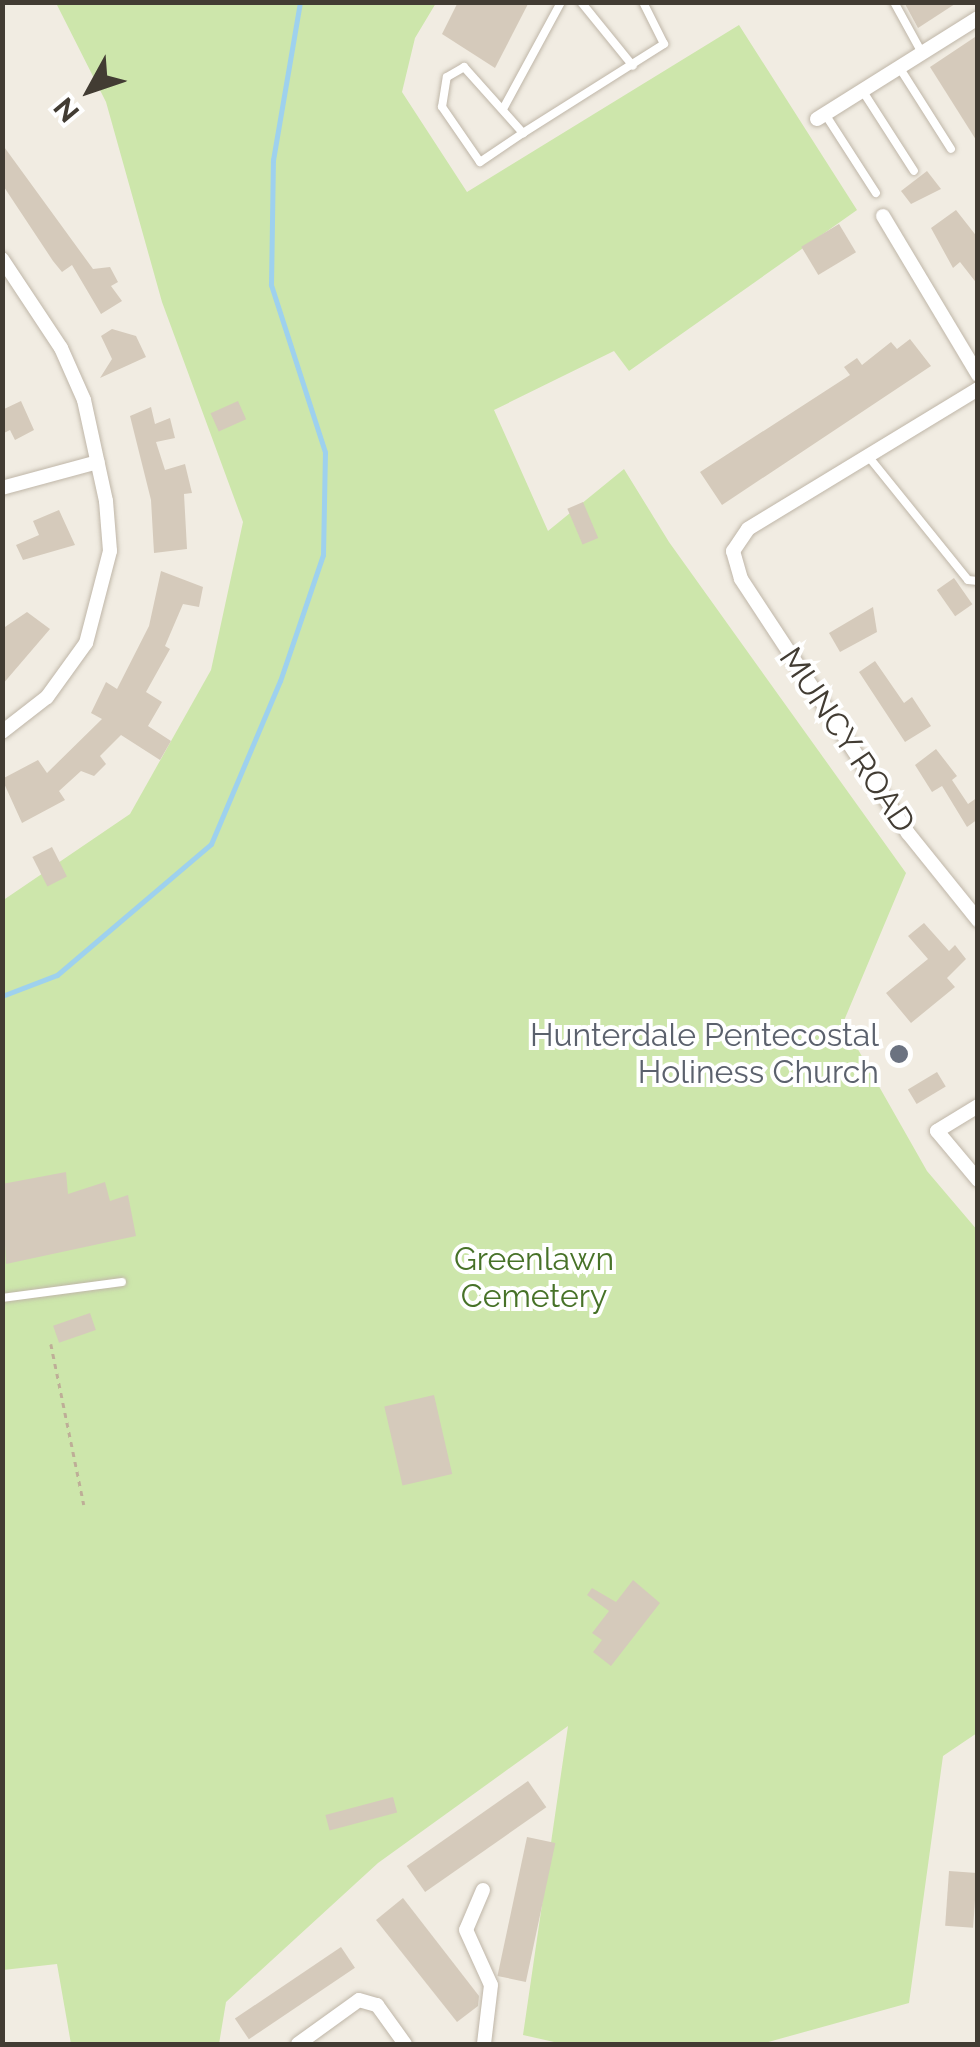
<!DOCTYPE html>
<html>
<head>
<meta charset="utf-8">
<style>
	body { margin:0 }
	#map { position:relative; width:980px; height:2047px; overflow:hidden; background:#f1ece2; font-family:Raleway,sans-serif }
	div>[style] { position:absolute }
	.green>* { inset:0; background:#cde6ab }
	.stream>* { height:5px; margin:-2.5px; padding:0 2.5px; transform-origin:2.5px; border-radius:2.5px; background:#9ed1ee }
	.building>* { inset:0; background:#d5cabb; transform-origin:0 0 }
	.path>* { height:2.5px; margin-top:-1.25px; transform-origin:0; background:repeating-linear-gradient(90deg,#beae97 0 5px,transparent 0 10px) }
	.roads { filter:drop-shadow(0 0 2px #bfb6a8) drop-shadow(0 0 2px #bfb6a8) }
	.lane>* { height:8px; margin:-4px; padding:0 4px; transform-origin:4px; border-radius:4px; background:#fff }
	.street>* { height:14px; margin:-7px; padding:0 7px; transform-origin:7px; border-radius:7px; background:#fff }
	.dots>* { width:28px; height:28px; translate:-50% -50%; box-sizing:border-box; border:5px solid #fff; border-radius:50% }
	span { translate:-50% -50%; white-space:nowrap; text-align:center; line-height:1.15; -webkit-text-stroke:8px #fff; paint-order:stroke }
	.street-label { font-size:32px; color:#423c33 }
	.worship-label { font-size:32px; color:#5b616d }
	.right { translate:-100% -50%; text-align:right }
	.park-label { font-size:32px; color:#477228 }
	.frame { position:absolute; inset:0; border:5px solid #423c33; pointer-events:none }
	.north { position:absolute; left:40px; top:40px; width:100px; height:100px; -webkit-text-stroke:8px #fff; paint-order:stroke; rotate:230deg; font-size:28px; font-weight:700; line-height:40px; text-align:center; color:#423c33 }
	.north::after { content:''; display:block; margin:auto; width:35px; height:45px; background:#423c33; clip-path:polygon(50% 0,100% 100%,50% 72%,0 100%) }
</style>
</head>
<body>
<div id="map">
	<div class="green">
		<i style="clip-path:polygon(56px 3px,436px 3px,415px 38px,402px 92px,467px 192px,739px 25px,857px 210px,629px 371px,614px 351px,494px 410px,548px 531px,624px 469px,669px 542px,906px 873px,843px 1023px,927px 1171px,978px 1231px,977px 1733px,943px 1756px,909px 2003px,761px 2044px,563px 2044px,523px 2035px,568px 1726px,378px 1863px,226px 2002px,219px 2044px,71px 2044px,57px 1964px,3px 1970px,2px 901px,130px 814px,211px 670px,243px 522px,162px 302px,106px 102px)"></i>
	</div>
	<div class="stream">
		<i style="left:2px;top:996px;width:59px;rotate:-20.9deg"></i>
		<i style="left:57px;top:975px;width:202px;rotate:-40.4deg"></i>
		<i style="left:211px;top:844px;width:177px;rotate:-67.1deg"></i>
		<i style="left:280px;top:681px;width:133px;rotate:-71.2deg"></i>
		<i style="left:323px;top:555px;width:103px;rotate:-88.9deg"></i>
		<i style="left:325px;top:452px;width:176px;rotate:-107.9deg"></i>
		<i style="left:271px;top:285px;width:125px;rotate:-89.1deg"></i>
		<i style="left:273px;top:160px;width:160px;rotate:-80.3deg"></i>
	</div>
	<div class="building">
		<i style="clip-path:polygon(458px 2px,529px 2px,495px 68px,442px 34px)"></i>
		<i style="clip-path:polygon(904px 2px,958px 2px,918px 28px)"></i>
		<i style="clip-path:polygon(978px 35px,978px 143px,930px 67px)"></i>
		<i style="clip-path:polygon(2px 144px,93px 269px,110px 267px,118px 282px,111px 286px,122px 301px,101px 314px,72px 265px,62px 272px,53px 261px,2px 184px)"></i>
		<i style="clip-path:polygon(927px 171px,941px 189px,911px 204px,901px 191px)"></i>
		<i style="clip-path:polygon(956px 210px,978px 238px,978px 285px,960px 262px,953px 268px,931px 228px)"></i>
		<i style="left:839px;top:224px;width:33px;height:44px;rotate:59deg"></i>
		<i style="clip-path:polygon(112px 329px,136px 336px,146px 357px,100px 378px,112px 359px,101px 336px)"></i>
		<i style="clip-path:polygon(910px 339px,931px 366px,722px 505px,700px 472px,850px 375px,844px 367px,857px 358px,862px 365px,891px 342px,897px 349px)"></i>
		<i style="clip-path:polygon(21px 401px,34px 430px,15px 440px,10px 430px,2px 434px,2px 410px)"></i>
		<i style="left:238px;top:401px;width:20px;height:30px;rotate:66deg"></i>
		<i style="clip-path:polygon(151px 407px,155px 424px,170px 418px,175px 438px,156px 442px,165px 470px,185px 464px,192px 493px,184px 494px,187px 549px,154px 553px,151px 500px,130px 416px)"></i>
		<i style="left:583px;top:502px;width:39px;height:17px;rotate:67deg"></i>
		<i style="clip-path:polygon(59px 510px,75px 545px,23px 560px,16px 545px,39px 535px,33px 521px)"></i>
		<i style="clip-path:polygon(161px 571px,203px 587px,199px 607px,183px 604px,165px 646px,170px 649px,146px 692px,162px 702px,148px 726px,171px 741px,160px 760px,121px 735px,100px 756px,106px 764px,94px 776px,81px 771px,59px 791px,65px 800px,22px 823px,2px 779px,38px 760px,47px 773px,102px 719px,91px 713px,106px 682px,117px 689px,149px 626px)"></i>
		<i style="left:954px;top:578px;width:32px;height:21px;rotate:55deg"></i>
		<i style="clip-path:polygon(873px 607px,877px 632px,840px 652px,829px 633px)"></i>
		<i style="clip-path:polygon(27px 612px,50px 629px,2px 685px,2px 629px)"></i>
		<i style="clip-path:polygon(875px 661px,904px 703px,912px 697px,931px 726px,905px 742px,859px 672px)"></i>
		<i style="clip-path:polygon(936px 749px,957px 776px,952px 780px,968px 804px,978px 797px,978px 819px,967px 827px,942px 786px,932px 792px,915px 765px)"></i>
		<i style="left:52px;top:847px;width:33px;height:22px;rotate:63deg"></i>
		<i style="clip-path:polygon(924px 923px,949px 951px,955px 945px,966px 959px,947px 978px,955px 987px,911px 1023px,886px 993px,928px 959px,908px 936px)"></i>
		<i style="left:937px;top:1072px;width:17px;height:34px;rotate:59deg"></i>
		<i style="clip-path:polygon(66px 1172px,68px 1194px,105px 1182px,110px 1201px,128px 1195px,136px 1236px,6px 1264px,2px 1184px)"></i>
		<i style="left:90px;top:1313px;width:18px;height:39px;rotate:71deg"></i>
		<i style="left:434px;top:1395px;width:81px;height:51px;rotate:77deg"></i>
		<i style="clip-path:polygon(633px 1580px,660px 1603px,611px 1666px,593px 1652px,602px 1640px,592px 1633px,609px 1611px,587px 1595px,592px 1588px,616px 1602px)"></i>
		<i style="left:528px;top:1781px;width:32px;height:148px;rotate:55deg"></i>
		<i style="left:393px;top:1797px;width:16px;height:70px;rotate:75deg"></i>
		<i style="left:527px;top:1837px;width:29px;height:142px;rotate:12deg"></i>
		<i style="left:949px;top:1871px;width:28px;height:55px;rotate:4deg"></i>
		<i style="clip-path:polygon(403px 1898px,479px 1996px,478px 2006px,457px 2022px,376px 1920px)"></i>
		<i style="left:341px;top:1947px;width:25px;height:128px;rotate:56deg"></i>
	</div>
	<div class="path">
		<i style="left:51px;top:1344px;width:164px;rotate:78.4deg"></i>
	</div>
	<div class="roads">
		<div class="lane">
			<i style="left:581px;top:2px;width:82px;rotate:50.9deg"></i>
			<i style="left:894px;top:2px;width:58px;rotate:61.2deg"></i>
			<i style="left:464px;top:67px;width:89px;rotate:48.2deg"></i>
			<i style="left:523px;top:133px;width:52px;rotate:146deg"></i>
			<i style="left:480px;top:162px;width:67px;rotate:-124.6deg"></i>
			<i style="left:442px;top:107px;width:30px;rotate:-81deg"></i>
			<i style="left:447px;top:77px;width:20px;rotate:-30deg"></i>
			<i style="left:899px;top:67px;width:97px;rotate:57.6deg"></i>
			<i style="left:862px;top:90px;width:96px;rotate:57.3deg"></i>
			<i style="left:503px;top:109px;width:122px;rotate:-61.5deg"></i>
			<i style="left:825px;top:114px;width:94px;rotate:57.2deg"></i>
			<i style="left:523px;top:133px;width:167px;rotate:-32.3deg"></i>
			<i style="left:664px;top:44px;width:47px;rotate:-116.6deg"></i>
			<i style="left:868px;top:456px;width:159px;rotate:51.1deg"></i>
			<i style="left:968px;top:580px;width:10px;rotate:6deg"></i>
			<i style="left:2px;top:1298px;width:121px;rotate:-7.6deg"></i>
		</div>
		<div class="street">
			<i style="left:817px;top:119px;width:190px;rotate:-32.1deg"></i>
			<i style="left:883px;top:216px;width:185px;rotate:59.1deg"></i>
			<i style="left:2px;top:259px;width:107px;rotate:56.5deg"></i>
			<i style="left:61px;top:348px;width:57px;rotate:66.1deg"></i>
			<i style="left:84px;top:400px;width:103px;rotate:77.7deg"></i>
			<i style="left:106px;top:501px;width:50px;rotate:85.4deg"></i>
			<i style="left:110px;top:551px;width:95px;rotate:104.6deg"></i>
			<i style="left:86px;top:643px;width:67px;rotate:125.8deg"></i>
			<i style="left:47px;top:697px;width:57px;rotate:142.1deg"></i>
			<i style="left:978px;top:389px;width:269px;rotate:148.7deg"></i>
			<i style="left:748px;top:529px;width:27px;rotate:124deg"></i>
			<i style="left:733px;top:551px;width:29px;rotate:74deg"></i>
			<i style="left:741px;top:579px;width:304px;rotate:56.7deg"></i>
			<i style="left:908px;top:833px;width:112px;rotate:51.2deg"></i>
			<i style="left:2px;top:488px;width:99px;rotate:-15.2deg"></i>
			<i style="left:978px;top:1106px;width:48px;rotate:148.6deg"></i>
			<i style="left:937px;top:1131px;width:64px;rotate:50.1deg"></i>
			<i style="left:483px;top:1890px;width:43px;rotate:113deg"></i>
			<i style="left:466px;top:1930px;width:60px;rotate:65.6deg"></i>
			<i style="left:491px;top:1985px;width:59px;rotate:96.8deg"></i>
			<i style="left:298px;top:2044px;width:75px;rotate:-35.8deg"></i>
			<i style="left:359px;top:2000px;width:19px;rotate:16deg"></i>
			<i style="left:377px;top:2005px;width:48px;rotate:54.3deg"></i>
		</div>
	</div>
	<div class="dots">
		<i style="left:899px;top:1054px;background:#6b7280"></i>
	</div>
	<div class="street-label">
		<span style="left:847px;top:740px;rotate:56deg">MUNCY ROAD</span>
	</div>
	<div class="worship-label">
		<span class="right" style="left:879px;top:1054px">Hunterdale Pentecostal<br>Holiness Church</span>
	</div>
	<div class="park-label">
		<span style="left:534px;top:1278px">Greenlawn<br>Cemetery</span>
	</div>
	<div class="frame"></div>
	<div class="north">N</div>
</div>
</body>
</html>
